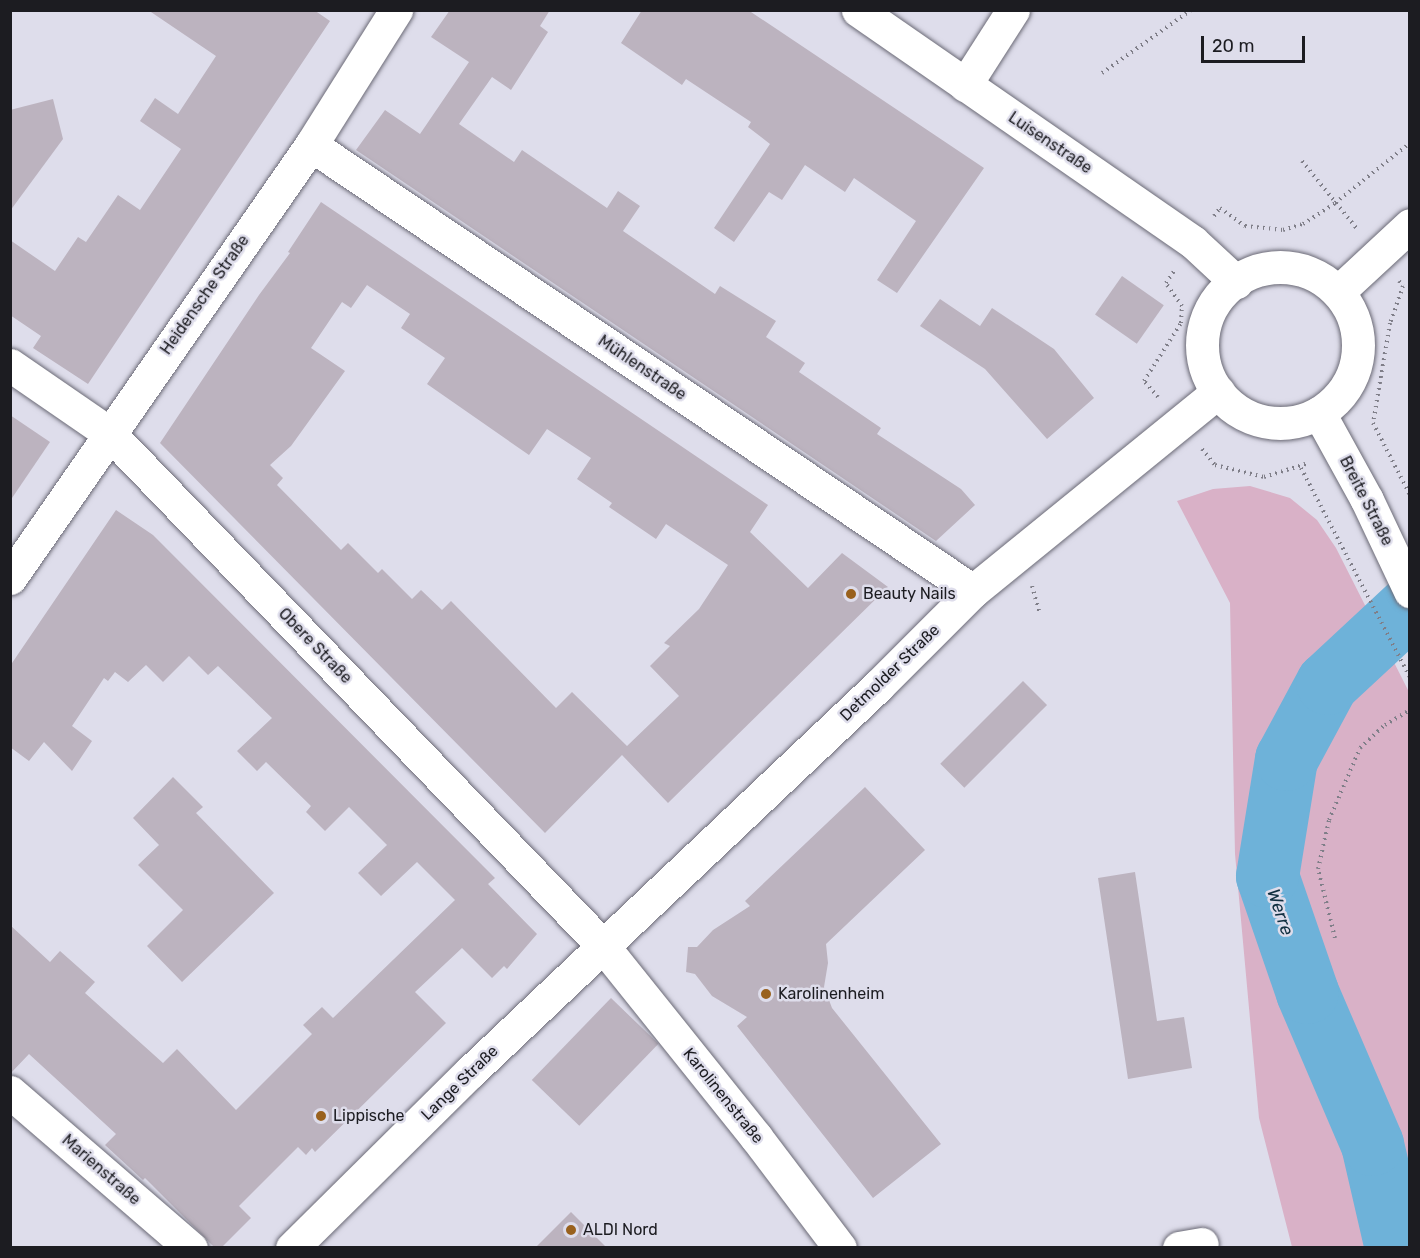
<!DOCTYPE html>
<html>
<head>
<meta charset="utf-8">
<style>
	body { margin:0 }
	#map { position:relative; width:1420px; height:1258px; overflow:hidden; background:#deddeb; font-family:Rubik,sans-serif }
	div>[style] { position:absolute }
	.green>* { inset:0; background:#d9b1c7 }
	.river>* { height:63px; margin:-31.5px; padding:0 31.5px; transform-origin:31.5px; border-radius:31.5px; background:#6eb2d9 }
	.building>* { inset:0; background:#bcb3bf; transform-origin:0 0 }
	.path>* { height:4px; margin-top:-2px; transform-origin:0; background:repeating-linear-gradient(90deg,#7f7e88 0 1.5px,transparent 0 6px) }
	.roads { filter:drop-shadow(0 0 2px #6b6a76) drop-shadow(0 0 2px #6b6a76) }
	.minor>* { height:33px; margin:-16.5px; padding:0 16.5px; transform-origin:16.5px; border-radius:16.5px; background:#fff }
	.major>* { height:33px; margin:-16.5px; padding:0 16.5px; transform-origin:16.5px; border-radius:16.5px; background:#fff }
	.major>.ring { margin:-16.5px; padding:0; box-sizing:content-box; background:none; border:33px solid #fff; border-radius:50% }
	.dots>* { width:16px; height:16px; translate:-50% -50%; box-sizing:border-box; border:3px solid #deddeb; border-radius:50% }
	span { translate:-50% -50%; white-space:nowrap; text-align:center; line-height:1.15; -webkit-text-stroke:5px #deddeb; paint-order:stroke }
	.street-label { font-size:16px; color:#1c1c21 }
	.poi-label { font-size:16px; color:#1c1c21 }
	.left { translate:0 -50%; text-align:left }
	.water-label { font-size:18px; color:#102f40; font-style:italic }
	.frame { position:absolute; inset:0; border:12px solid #1c1c21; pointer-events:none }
	.scale { position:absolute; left:1201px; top:36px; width:104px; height:27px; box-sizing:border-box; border:3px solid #1c1c21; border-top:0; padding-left:8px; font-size:18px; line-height:21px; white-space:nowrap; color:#1c1c21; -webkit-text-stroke:4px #deddeb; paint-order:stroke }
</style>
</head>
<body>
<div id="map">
	<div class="green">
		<i style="clip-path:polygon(1250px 486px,1290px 498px,1317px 520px,1336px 548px,1409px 692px,1409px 1247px,1292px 1247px,1259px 1118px,1235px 854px,1230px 603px,1177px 501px,1213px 489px)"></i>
	</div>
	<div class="river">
		<i style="left:1396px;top:1248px;width:107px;rotate:-103deg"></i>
		<i style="left:1372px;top:1144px;width:165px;rotate:-113.2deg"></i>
		<i style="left:1307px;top:992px;width:123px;rotate:-109deg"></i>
		<i style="left:1267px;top:876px;width:119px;rotate:-80.8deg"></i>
		<i style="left:1286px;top:759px;width:86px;rotate:-61.7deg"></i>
		<i style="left:1327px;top:683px;width:113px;rotate:-42.9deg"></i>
	</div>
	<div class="building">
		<i style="clip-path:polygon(148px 10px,314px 10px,330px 21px,88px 384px,33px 348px,41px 336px,10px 315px,10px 240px,55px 271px,78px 237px,86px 242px,118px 195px,140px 210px,181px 149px,140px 121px,155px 98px,178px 114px,216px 56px)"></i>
		<i style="clip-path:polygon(450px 10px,550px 10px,540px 26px,548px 32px,511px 90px,492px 77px,459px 124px,514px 162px,522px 150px,607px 208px,618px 191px,640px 206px,623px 231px,715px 294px,720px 286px,776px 321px,766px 337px,805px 363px,799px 372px,881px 428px,877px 434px,961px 489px,975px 505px,936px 541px,356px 150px,385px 110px,420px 134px,469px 62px,431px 37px)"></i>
		<i style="clip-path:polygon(642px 10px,748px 10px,984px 168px,897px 293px,877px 280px,916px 221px,854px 178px,845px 192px,805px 165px,782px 200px,769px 192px,734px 242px,714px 228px,770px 144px,748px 127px,751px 122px,686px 79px,682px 85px,621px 43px)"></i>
		<i style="clip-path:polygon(53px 99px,63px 139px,10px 211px,10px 110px)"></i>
		<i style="clip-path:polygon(evenodd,321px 202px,768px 505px,750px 532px,808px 588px,842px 553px,888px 587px,668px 803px,622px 755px,545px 833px,160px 443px,259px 295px,290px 253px,288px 252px,321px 202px,367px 285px,410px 314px,401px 328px,445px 358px,427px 384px,529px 455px,547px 429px,591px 458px,577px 479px,612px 503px,609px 507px,656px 539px,666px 524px,728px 565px,699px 609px,664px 643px,670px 646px,650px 666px,679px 696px,627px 746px,572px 692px,556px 708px,451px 601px,442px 610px,421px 590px,412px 599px,382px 569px,378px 573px,348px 543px,341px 550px,277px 485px,283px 478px,270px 465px,291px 446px,345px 371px,311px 348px,342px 302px,351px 308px,367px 285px)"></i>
		<i style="left:1122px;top:276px;width:51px;height:47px;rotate:35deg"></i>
		<i style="clip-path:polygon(940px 299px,980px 326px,992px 308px,1054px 349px,1094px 398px,1047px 439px,985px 369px,920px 326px)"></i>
		<i style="clip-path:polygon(10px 415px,50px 442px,10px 501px)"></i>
		<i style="clip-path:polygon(116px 510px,153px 535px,495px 878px,488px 884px,537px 934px,507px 969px,504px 966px,492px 978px,462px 948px,415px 992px,446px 1023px,315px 1152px,312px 1148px,306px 1155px,298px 1147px,239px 1206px,251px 1218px,221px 1248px,215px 1248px,145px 1178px,143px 1180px,105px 1145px,116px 1134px,29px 1054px,10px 1074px,10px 925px,50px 962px,60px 951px,95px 982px,85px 993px,163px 1063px,177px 1049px,236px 1110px,312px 1034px,303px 1025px,322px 1007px,333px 1018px,455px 900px,417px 862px,381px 896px,358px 873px,387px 845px,349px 807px,325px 831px,306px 812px,311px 806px,266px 762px,257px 771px,237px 751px,272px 718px,218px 666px,208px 675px,189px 656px,163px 682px,146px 665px,128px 682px,115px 672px,108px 681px,104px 678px,72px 726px,92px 741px,72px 771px,44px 742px,29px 761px,10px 747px,10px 666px)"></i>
		<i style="left:1023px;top:681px;width:34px;height:117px;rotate:45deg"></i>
		<i style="clip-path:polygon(173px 777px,203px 807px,196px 813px,274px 893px,182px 982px,147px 946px,183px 910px,138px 865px,159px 845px,133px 818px)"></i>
		<i style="clip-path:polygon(865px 787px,925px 850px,826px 944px,828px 963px,824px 987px,832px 1008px,941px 1144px,873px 1198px,737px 1026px,747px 1017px,712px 996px,695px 974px,686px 972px,688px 947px,697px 947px,713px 930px,750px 906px,745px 901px)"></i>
		<i style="clip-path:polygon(1135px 872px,1157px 1021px,1184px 1017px,1192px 1068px,1128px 1079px,1098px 878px)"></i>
		<i style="left:611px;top:998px;width:66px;height:114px;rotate:44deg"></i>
		<i style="clip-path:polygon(571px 1212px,607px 1248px,535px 1248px)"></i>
	</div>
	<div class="path">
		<i style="left:1102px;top:73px;width:109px;rotate:-35.3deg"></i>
		<i style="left:1302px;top:161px;width:87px;rotate:51deg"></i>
		<i style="left:1214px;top:216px;width:10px;rotate:-53deg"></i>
		<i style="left:1220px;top:208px;width:31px;rotate:36deg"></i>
		<i style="left:1245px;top:226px;width:38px;rotate:6deg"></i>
		<i style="left:1283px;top:230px;width:21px;rotate:-17deg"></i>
		<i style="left:1303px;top:224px;width:38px;rotate:-33deg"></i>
		<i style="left:1335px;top:203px;width:96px;rotate:-38.7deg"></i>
		<i style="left:1399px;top:281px;width:6px;rotate:51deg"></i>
		<i style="left:1403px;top:286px;width:39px;rotate:109deg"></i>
		<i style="left:1390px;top:323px;width:101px;rotate:99.6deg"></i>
		<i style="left:1373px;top:423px;width:81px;rotate:62.8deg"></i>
		<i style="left:1158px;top:397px;width:21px;rotate:-131deg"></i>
		<i style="left:1144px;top:381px;width:69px;rotate:-57.5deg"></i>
		<i style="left:1181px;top:323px;width:17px;rotate:-87deg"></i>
		<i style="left:1182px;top:306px;width:28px;rotate:-125deg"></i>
		<i style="left:1166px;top:283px;width:14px;rotate:-56deg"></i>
		<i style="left:1202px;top:449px;width:21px;rotate:51deg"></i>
		<i style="left:1215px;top:465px;width:50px;rotate:13.8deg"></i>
		<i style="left:1264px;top:477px;width:47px;rotate:-17.3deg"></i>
		<i style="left:1301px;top:468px;width:236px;rotate:62.5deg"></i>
		<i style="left:1032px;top:586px;width:26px;rotate:74deg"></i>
		<i style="left:1335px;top:938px;width:71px;rotate:-103.8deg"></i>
		<i style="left:1318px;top:869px;width:50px;rotate:-77.3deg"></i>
		<i style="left:1329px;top:820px;width:78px;rotate:-66.7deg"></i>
		<i style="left:1360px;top:748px;width:34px;rotate:-43deg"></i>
		<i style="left:1385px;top:725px;width:29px;rotate:-31deg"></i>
	</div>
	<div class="roads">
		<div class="minor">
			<i style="left:965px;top:85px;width:89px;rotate:-57.4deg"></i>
			<i style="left:311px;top:145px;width:798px;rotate:33.97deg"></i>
			<i style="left:10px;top:365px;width:120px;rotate:34.5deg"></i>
			<i style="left:109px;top:433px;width:712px;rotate:46.08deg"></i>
			<i style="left:603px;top:946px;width:245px;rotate:51.3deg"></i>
			<i style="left:756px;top:1137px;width:139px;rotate:52.9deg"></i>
			<i style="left:10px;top:578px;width:527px;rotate:-55.19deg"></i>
			<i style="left:311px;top:145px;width:160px;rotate:-57.8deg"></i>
			<i style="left:10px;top:1092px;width:239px;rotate:40.8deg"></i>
			<i style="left:292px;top:1248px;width:250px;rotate:-44.7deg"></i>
			<i style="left:470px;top:1072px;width:562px;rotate:-43.41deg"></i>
			<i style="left:878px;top:686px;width:134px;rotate:-45deg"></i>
			<i style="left:973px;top:591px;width:316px;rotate:-39.1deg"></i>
			<i style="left:1179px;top:1248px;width:23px;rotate:-10deg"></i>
		</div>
		<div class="major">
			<i style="left:858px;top:10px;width:407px;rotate:34.7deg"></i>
			<i style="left:1193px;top:242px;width:59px;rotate:42.9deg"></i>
			<i class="ring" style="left:1202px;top:267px;width:123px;height:123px"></i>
			<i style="left:1338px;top:292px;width:98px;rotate:-42.9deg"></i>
			<i style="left:1319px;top:413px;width:99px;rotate:61.1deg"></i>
			<i style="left:1367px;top:500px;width:101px;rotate:64.7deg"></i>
		</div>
	</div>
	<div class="dots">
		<i style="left:851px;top:594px;background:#99611d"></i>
		<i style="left:766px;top:994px;background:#99611d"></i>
		<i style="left:321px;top:1116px;background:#99611d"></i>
		<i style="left:571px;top:1230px;background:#99611d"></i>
	</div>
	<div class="street-label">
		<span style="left:1050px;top:143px;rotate:34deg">Luisenstraße</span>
		<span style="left:205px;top:295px;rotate:-55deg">Heidensche Straße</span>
		<span style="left:642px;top:368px;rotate:34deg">Mühlenstraße</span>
		<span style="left:1366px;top:501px;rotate:63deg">Breite Straße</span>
		<span style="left:315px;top:646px;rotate:46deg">Obere Straße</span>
		<span style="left:890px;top:673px;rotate:-44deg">Detmolder Straße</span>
		<span style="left:460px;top:1083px;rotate:-44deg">Lange Straße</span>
		<span style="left:723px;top:1096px;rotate:51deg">Karolinenstraße</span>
		<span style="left:101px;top:1170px;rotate:41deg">Marienstraße</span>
	</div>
	<div class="poi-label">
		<span class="left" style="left:863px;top:594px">Beauty Nails</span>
		<span class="left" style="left:778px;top:994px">Karolinenheim</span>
		<span class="left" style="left:333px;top:1116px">Lippische</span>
		<span class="left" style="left:583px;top:1230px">ALDI Nord</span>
	</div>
	<div class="water-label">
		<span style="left:1280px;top:912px;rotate:71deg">Werre</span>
	</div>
	<div class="frame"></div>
	<div class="scale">20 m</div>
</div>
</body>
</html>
